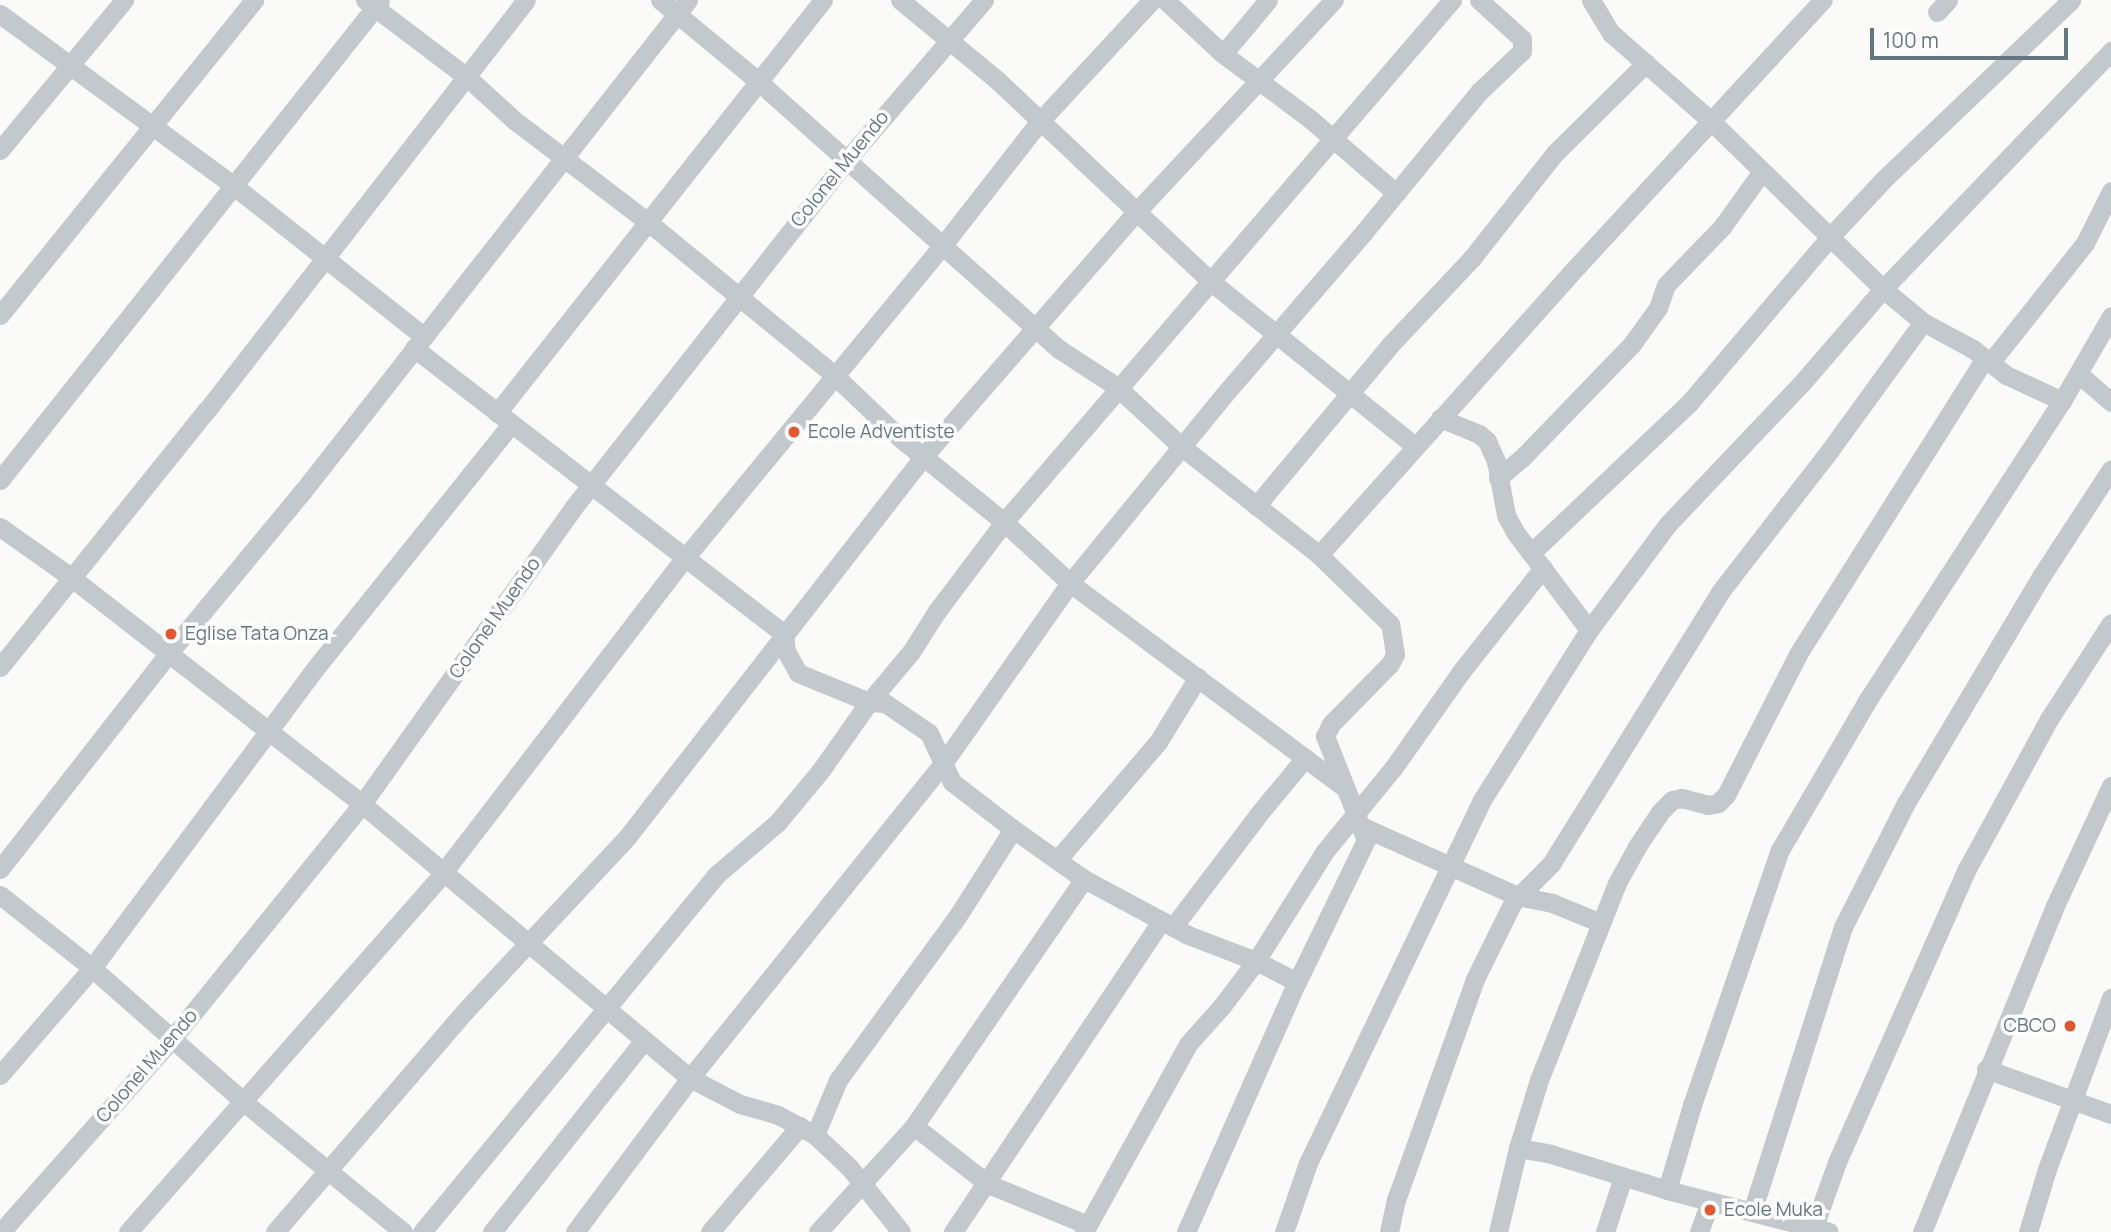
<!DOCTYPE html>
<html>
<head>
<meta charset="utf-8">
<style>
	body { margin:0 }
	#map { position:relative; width:2111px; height:1232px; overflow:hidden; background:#fafaf8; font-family:Manrope,sans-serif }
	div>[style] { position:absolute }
	.minor>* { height:19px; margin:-9.5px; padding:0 9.5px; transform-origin:9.5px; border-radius:9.5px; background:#c3c8cc }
	.dots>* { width:19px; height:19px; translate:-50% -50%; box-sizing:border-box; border:4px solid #fff; border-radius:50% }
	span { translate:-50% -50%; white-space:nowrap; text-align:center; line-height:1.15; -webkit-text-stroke:7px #fff; paint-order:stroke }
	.street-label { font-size:19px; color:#657683 }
	.poi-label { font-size:19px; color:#657683 }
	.left { translate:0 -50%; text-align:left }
	.right { translate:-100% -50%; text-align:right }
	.scale { position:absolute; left:1870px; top:28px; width:198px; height:32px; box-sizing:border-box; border:4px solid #657683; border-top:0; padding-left:9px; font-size:21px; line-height:24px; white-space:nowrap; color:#657683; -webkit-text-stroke:5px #fff; paint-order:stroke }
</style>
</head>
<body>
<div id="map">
	<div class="minor">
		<i style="left:365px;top:0;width:129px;rotate:37.1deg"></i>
		<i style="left:468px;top:78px;width:62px;rotate:42.4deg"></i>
		<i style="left:514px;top:120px;width:168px;rotate:37.3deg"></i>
		<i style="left:648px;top:222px;width:241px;rotate:39.4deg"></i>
		<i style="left:834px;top:375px;width:90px;rotate:43.6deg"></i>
		<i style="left:899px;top:437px;width:135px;rotate:39deg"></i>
		<i style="left:1004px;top:522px;width:90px;rotate:42.7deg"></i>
		<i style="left:1070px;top:583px;width:343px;rotate:36.7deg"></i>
		<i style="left:660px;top:0;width:129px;rotate:39.6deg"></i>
		<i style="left:759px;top:82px;width:402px;rotate:41.7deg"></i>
		<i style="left:1059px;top:349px;width:69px;rotate:33.2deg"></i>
		<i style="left:1117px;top:387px;width:88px;rotate:42.7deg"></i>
		<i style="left:1182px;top:447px;width:174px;rotate:38.2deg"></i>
		<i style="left:900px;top:0;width:124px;rotate:39.5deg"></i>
		<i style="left:996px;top:79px;width:293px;rotate:43.3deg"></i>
		<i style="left:1209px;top:280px;width:265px;rotate:38.9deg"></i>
		<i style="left:1165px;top:0;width:79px;rotate:43deg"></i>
		<i style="left:1223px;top:54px;width:107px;rotate:36.7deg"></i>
		<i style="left:1309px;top:118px;width:115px;rotate:40.8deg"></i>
		<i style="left:1591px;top:0;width:39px;rotate:59deg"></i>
		<i style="left:1611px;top:33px;width:133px;rotate:41.3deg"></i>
		<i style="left:1711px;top:121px;width:240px;rotate:44.3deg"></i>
		<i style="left:1883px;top:289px;width:52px;rotate:39.5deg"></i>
		<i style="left:1923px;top:322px;width:57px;rotate:28.4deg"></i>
		<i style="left:1973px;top:349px;width:42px;rotate:38.2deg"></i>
		<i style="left:2006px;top:375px;width:62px;rotate:24.9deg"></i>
		<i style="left:2062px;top:401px;width:98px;rotate:-60deg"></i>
		<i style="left:1937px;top:12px;width:16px;rotate:-47deg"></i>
		<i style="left:0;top:14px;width:290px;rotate:36.3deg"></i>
		<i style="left:234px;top:186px;width:241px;rotate:38.4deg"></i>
		<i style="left:1223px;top:54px;width:70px;rotate:-50.2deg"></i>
		<i style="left:0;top:150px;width:195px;rotate:-50.4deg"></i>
		<i style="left:0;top:315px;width:405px;rotate:-51.1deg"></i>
		<i style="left:414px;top:348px;width:460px;rotate:37.7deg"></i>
		<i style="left:778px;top:629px;width:8px;rotate:45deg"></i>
		<i style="left:784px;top:635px;width:16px;rotate:83deg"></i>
		<i style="left:786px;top:651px;width:25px;rotate:61deg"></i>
		<i style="left:798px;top:673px;width:77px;rotate:22.2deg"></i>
		<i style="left:869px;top:702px;width:16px;rotate:4deg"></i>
		<i style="left:885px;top:703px;width:53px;rotate:34.3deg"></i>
		<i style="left:929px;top:733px;width:54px;rotate:64.9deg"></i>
		<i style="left:952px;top:782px;width:77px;rotate:37.6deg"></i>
		<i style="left:1013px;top:829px;width:87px;rotate:35.2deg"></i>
		<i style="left:1084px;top:879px;width:118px;rotate:28.3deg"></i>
		<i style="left:1188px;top:935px;width:73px;rotate:20.9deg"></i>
		<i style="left:1256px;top:961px;width:46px;rotate:27.1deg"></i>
		<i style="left:1990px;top:363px;width:153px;rotate:-51.6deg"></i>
		<i style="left:2085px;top:243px;width:58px;rotate:-63.4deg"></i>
		<i style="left:2080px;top:375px;width:41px;rotate:41.1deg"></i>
		<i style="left:497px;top:413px;width:526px;rotate:-51.71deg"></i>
		<i style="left:1440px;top:418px;width:42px;rotate:22.3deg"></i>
		<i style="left:1479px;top:434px;width:11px;rotate:41deg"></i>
		<i style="left:1487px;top:441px;width:22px;rotate:66deg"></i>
		<i style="left:1496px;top:461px;width:55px;rotate:79.5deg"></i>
		<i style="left:1506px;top:515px;width:19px;rotate:62deg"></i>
		<i style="left:1515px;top:532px;width:123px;rotate:52.9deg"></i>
		<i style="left:1498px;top:478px;width:31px;rotate:-40deg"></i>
		<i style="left:1522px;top:458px;width:158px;rotate:-46deg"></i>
		<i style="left:1632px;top:344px;width:44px;rotate:-54.2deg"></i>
		<i style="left:1658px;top:308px;width:24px;rotate:-71deg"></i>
		<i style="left:1666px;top:285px;width:81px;rotate:-46deg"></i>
		<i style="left:1722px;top:227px;width:67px;rotate:-54.2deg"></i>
		<i style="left:0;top:480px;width:611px;rotate:-51.57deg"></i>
		<i style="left:1256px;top:506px;width:209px;rotate:-50.2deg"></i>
		<i style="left:1390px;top:345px;width:120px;rotate:-46.7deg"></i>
		<i style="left:1472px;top:258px;width:134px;rotate:-51.7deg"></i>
		<i style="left:1555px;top:153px;width:128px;rotate:-44.7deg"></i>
		<i style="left:0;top:527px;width:88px;rotate:35.3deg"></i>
		<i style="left:72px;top:578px;width:368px;rotate:37.9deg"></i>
		<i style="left:362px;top:804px;width:427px;rotate:39.9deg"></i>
		<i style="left:690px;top:1078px;width:56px;rotate:27.5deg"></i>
		<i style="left:740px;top:1104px;width:40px;rotate:16deg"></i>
		<i style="left:778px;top:1115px;width:42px;rotate:28.4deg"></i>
		<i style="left:815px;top:1135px;width:47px;rotate:43.3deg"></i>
		<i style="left:849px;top:1167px;width:83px;rotate:51.3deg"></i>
		<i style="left:1531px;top:553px;width:219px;rotate:-43.5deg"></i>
		<i style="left:1690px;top:402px;width:215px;rotate:-49.7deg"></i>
		<i style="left:1829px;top:238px;width:81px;rotate:-47deg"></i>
		<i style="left:1884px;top:179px;width:259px;rotate:-43.7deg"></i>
		<i style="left:0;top:667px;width:330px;rotate:-51.2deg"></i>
		<i style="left:207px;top:410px;width:519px;rotate:-52.12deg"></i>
		<i style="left:1363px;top:827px;width:169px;rotate:24.1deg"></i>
		<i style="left:1517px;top:896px;width:36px;rotate:11deg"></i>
		<i style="left:1552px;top:903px;width:53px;rotate:22.2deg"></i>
		<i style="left:1058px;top:859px;width:154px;rotate:-49.5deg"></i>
		<i style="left:1158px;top:742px;width:76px;rotate:-58.4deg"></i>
		<i style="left:0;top:869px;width:273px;rotate:-52deg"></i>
		<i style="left:168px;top:654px;width:212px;rotate:-50.4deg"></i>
		<i style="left:303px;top:491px;width:624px;rotate:-51.9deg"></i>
		<i style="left:0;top:895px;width:117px;rotate:38.4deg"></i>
		<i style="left:92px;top:968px;width:204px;rotate:41.4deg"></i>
		<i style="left:245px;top:1103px;width:204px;rotate:39.2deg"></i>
		<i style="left:1173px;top:927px;width:146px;rotate:-52.8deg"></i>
		<i style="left:1261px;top:811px;width:69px;rotate:-50.3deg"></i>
		<i style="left:1986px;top:1069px;width:133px;rotate:19.8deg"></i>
		<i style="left:0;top:1075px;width:141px;rotate:-49.3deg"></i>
		<i style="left:92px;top:968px;width:378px;rotate:-53.3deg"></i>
		<i style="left:318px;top:665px;width:309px;rotate:-51.3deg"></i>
		<i style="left:914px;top:1126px;width:94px;rotate:38.1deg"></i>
		<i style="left:988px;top:1184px;width:108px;rotate:22.3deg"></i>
		<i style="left:815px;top:1135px;width:60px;rotate:-67.3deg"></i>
		<i style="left:838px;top:1080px;width:202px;rotate:-53.9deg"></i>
		<i style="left:957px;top:917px;width:104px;rotate:-57.5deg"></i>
		<i style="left:1518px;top:1148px;width:34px;rotate:10deg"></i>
		<i style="left:1551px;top:1154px;width:121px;rotate:17.2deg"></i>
		<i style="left:1667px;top:1190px;width:167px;rotate:14.5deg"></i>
		<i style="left:1667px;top:1190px;width:89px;rotate:-73.6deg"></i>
		<i style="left:1692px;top:1105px;width:270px;rotate:-71deg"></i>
		<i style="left:1780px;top:850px;width:173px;rotate:-59.7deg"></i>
		<i style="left:1867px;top:701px;width:358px;rotate:-57deg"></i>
		<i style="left:1752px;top:1212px;width:299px;rotate:-72.3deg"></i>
		<i style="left:1843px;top:927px;width:139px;rotate:-63.1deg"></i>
		<i style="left:1906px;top:803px;width:265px;rotate:-59.2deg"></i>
		<i style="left:2042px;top:575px;width:126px;rotate:-56.9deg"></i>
		<i style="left:1px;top:1232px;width:256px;rotate:-48.5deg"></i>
		<i style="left:171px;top:1040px;width:304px;rotate:-51deg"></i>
		<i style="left:362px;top:804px;width:364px;rotate:-54.5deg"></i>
		<i style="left:573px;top:508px;width:442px;rotate:-51.8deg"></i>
		<i style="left:846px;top:161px;width:212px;rotate:-49.4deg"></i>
		<i style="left:128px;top:1232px;width:476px;rotate:-48.7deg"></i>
		<i style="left:442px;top:874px;width:397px;rotate:-52.5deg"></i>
		<i style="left:684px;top:559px;width:407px;rotate:-50.5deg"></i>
		<i style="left:943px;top:245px;width:157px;rotate:-52deg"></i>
		<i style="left:1040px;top:121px;width:165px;rotate:-47.2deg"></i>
		<i style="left:275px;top:1232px;width:291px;rotate:-49.3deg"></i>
		<i style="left:465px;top:1011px;width:239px;rotate:-47deg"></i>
		<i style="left:628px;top:836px;width:480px;rotate:-52.1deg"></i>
		<i style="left:923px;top:457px;width:327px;rotate:-49deg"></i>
		<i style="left:1138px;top:210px;width:287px;rotate:-47deg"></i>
		<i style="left:422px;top:1232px;width:461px;rotate:-50.5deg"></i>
		<i style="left:715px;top:876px;width:83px;rotate:-40.6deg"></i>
		<i style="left:778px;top:822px;width:67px;rotate:-50.4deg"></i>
		<i style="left:821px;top:770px;width:83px;rotate:-54.8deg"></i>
		<i style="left:869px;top:702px;width:65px;rotate:-50deg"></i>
		<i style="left:911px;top:652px;width:49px;rotate:-57.6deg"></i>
		<i style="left:937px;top:611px;width:111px;rotate:-53deg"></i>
		<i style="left:1004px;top:522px;width:688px;rotate:-49.36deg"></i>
		<i style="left:492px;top:1232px;width:245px;rotate:-51.6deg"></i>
		<i style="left:575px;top:1232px;width:192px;rotate:-53.2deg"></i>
		<i style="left:690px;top:1078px;width:402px;rotate:-51.2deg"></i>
		<i style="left:942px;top:765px;width:223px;rotate:-54.9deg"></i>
		<i style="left:1070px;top:583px;width:242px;rotate:-50.7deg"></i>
		<i style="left:1223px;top:396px;width:216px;rotate:-49.3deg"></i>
		<i style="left:1364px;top:232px;width:183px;rotate:-50.6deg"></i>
		<i style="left:1480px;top:91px;width:58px;rotate:-43.6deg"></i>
		<i style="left:1522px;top:51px;width:12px;rotate:-90deg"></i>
		<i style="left:1522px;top:39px;width:58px;rotate:-137.8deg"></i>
		<i style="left:710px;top:1232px;width:139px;rotate:-49.7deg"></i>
		<i style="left:818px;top:1232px;width:143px;rotate:-47.8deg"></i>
		<i style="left:914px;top:1126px;width:300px;rotate:-55.5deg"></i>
		<i style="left:953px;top:1232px;width:374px;rotate:-56.2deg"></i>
		<i style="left:1084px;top:1232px;width:215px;rotate:-61deg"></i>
		<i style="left:1188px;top:1044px;width:51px;rotate:-48.2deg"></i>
		<i style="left:1222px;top:1006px;width:56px;rotate:-52.9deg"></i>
		<i style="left:1256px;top:961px;width:130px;rotate:-57.9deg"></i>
		<i style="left:1325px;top:851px;width:109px;rotate:-50.6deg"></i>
		<i style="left:1394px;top:767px;width:115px;rotate:-54.9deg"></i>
		<i style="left:1460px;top:673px;width:134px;rotate:-51.7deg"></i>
		<i style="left:1186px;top:1232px;width:274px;rotate:-66.1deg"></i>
		<i style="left:1297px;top:982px;width:158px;rotate:-64.1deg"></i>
		<i style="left:1366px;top:840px;width:112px;rotate:-111.5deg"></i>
		<i style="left:1325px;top:736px;width:13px;rotate:-63deg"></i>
		<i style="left:1331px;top:724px;width:84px;rotate:-45.5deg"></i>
		<i style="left:1390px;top:664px;width:11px;rotate:-63deg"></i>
		<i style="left:1395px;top:654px;width:30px;rotate:-99deg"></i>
		<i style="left:1390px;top:624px;width:99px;rotate:-135.8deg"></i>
		<i style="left:1319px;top:555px;width:375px;rotate:-48.2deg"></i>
		<i style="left:1569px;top:275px;width:374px;rotate:-47.3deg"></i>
		<i style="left:1284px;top:1232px;width:73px;rotate:-70.8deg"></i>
		<i style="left:1308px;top:1163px;width:403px;rotate:-64.4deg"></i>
		<i style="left:1482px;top:800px;width:201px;rotate:-57.8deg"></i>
		<i style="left:1589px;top:630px;width:132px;rotate:-53.3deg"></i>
		<i style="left:1668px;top:524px;width:193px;rotate:-46.5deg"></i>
		<i style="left:1801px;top:384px;width:125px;rotate:-49.2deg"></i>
		<i style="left:1883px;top:289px;width:330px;rotate:-46.2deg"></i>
		<i style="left:1389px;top:1232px;width:33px;rotate:-78deg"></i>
		<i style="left:1396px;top:1200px;width:235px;rotate:-70.3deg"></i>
		<i style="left:1475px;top:979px;width:86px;rotate:-63.7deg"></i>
		<i style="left:1513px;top:902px;width:54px;rotate:-45deg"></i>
		<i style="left:1551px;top:864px;width:320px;rotate:-58.1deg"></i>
		<i style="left:1720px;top:592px;width:180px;rotate:-52.2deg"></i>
		<i style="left:1830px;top:450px;width:158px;rotate:-54deg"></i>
		<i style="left:1498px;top:1232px;width:86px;rotate:-76.6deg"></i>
		<i style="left:1518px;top:1148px;width:71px;rotate:-72.8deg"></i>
		<i style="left:1539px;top:1080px;width:212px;rotate:-68.4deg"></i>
		<i style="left:1617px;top:883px;width:43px;rotate:-61.1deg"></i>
		<i style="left:1638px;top:845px;width:40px;rotate:-56deg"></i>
		<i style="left:1660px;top:812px;width:17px;rotate:-45deg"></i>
		<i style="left:1672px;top:800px;width:10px;rotate:-11deg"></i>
		<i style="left:1682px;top:798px;width:27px;rotate:15deg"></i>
		<i style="left:1708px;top:805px;width:10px;rotate:-11deg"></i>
		<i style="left:1718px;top:803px;width:11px;rotate:-45deg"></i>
		<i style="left:1726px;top:795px;width:158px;rotate:-62.9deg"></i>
		<i style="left:1798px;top:654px;width:350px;rotate:-57.7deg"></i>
		<i style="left:1605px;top:1232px;width:58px;rotate:-71.9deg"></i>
		<i style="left:1699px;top:1232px;width:32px;rotate:-70deg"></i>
		<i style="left:1812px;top:1232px;width:74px;rotate:-70.3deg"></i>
		<i style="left:1837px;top:1162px;width:323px;rotate:-66.1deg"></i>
		<i style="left:1968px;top:867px;width:169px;rotate:-61.3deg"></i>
		<i style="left:2049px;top:719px;width:114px;rotate:-57.1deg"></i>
		<i style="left:1922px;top:1232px;width:350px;rotate:-67.8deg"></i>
		<i style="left:2054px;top:908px;width:135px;rotate:-65deg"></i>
		<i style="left:2028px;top:1232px;width:66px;rotate:-73.2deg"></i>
		<i style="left:2047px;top:1169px;width:183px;rotate:-69.5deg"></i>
	</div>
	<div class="dots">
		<i style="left:794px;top:432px;background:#e4572e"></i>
		<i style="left:171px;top:634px;background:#e4572e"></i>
		<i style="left:2070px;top:1026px;background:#e4572e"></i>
		<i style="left:1710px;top:1210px;background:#e4572e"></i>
	</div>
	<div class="street-label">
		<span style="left:840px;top:169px;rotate:-51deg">Colonel Muendo</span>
		<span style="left:495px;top:618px;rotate:-55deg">Colonel Muendo</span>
		<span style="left:147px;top:1066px;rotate:-49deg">Colonel Muendo</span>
	</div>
	<div class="poi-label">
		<span class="left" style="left:808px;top:432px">Ecole Adventiste</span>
		<span class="left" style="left:185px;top:634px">Eglise Tata Onza</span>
		<span class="right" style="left:2056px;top:1026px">CBCO</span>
		<span class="left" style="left:1724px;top:1210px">Ecole Muka</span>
	</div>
	<div class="scale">100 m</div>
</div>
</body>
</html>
